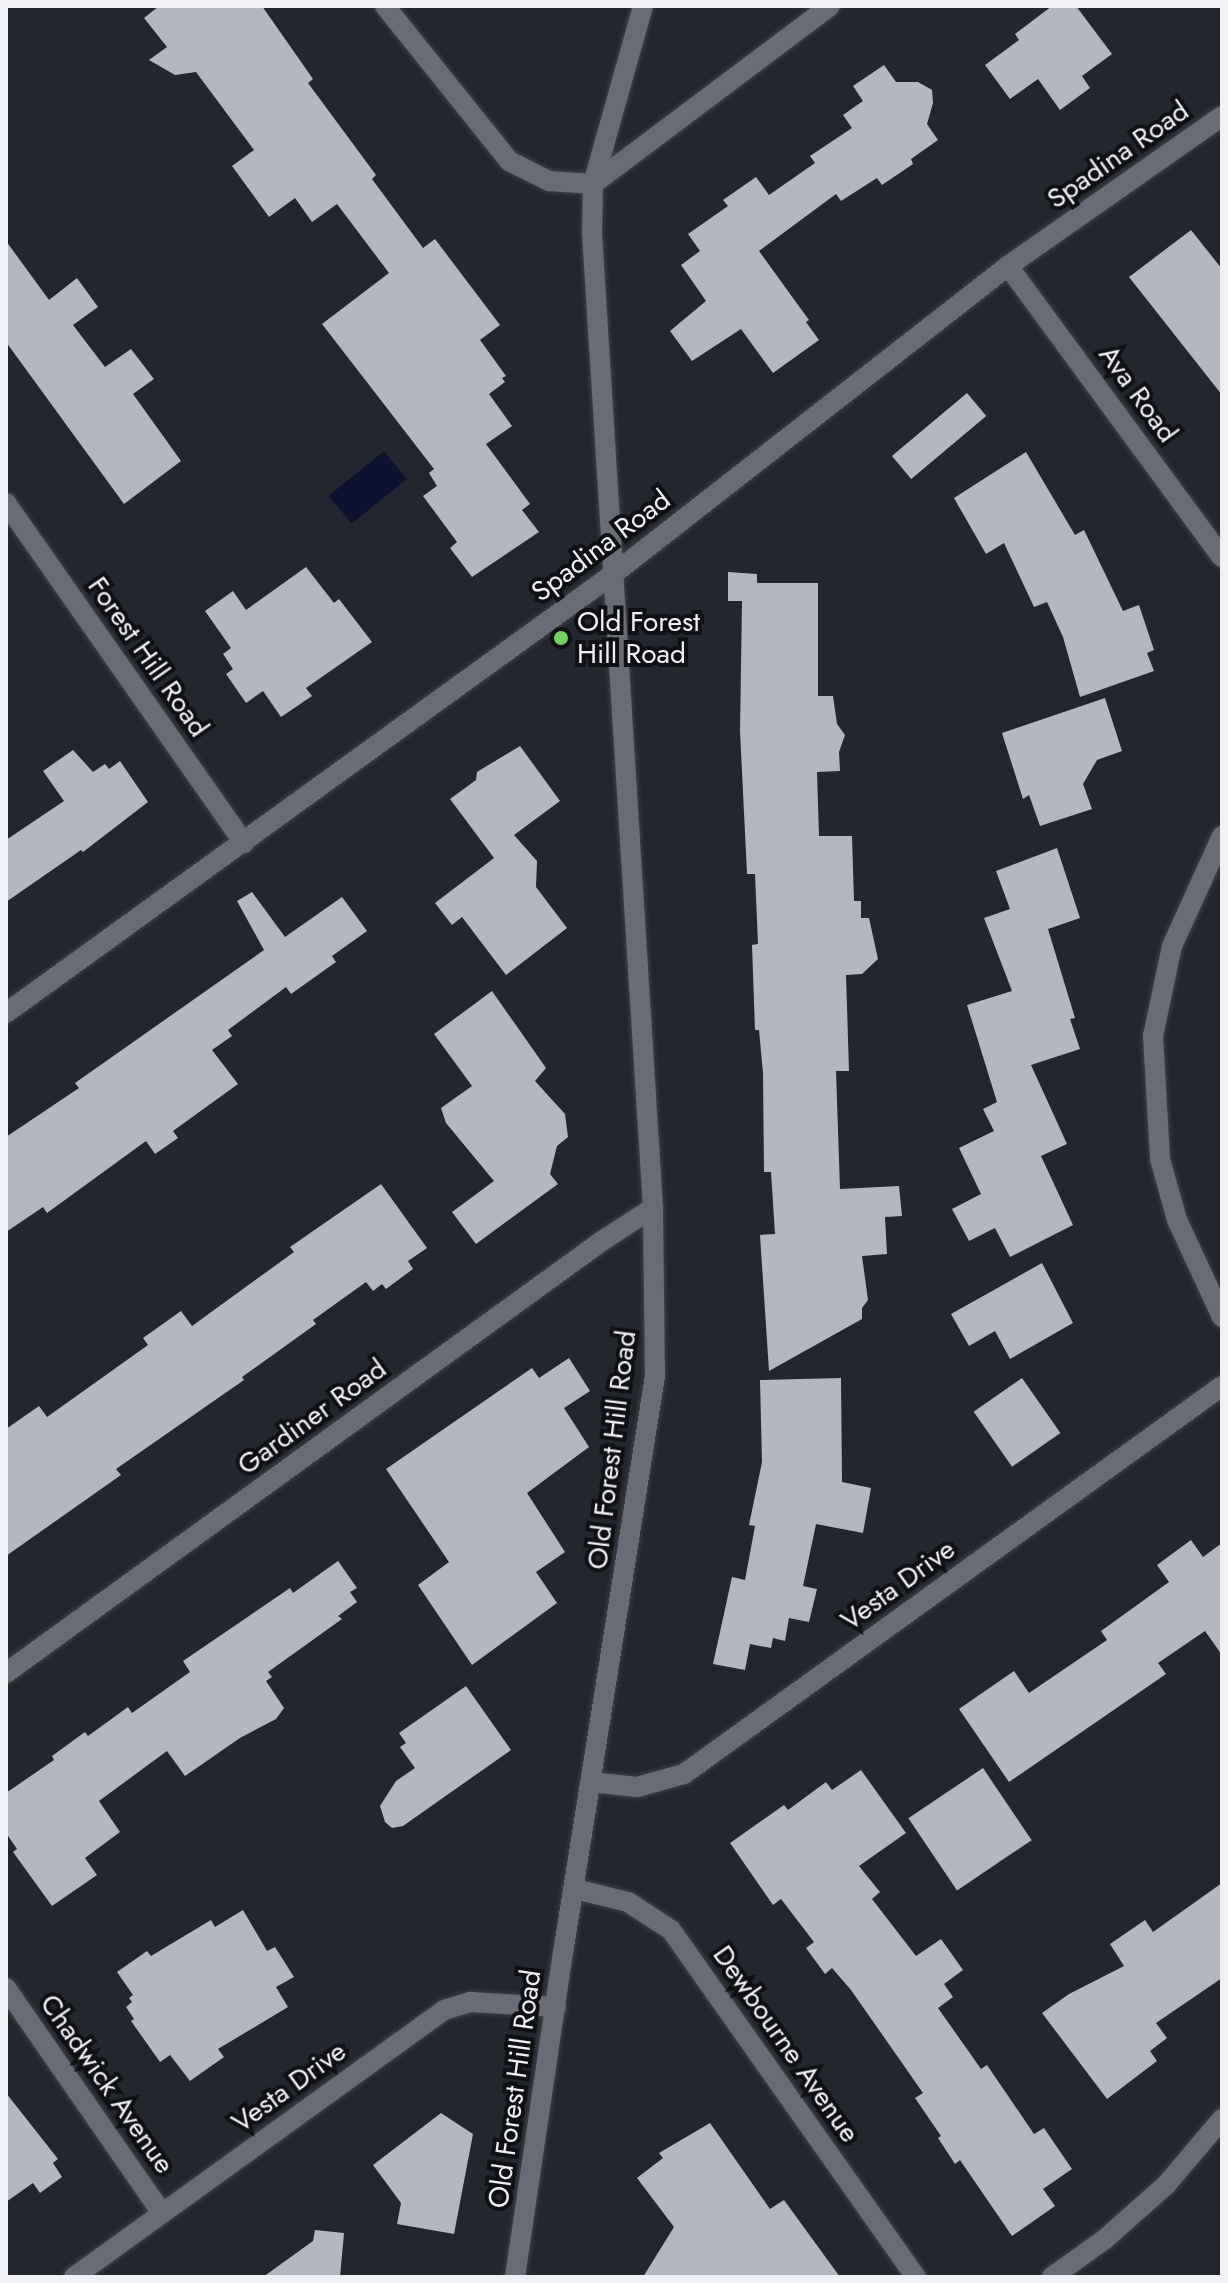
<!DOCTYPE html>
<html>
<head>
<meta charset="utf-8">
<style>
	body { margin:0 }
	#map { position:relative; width:1228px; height:2283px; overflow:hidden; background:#24262f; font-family:Jost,sans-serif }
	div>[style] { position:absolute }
	.water>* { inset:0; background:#0d122f; transform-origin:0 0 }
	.building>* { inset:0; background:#b4b7c2; transform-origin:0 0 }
	.roads { filter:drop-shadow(0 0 2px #3f4148) drop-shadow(0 0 2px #3f4148) }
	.street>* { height:20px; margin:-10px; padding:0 10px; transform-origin:10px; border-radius:10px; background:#696c76 }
	.secondary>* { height:20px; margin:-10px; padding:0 10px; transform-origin:10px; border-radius:10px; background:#696c76 }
	.dots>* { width:22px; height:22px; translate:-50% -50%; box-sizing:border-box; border:4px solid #0e1013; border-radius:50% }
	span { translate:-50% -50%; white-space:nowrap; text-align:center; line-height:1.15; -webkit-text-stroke:8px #0e1013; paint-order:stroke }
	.street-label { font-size:28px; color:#eff1f7 }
	.poi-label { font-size:28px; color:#eff1f7 }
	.left { translate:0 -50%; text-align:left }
	.frame { position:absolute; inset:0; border:8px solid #eff1f7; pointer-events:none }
</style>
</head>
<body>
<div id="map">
	<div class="water">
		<i style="left:384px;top:451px;width:36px;height:71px;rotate:51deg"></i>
	</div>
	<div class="building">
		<i style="clip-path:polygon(159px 6px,262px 6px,313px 79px,308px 83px,376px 175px,372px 179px,423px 248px,435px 239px,500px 325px,480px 340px,506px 376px,502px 378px,505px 382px,489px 394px,512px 426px,486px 444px,530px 504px,522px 510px,539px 532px,472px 577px,450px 548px,457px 542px,423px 496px,437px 486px,429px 473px,434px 469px,322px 324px,389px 273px,337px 204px,312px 222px,295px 198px,269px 217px,232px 166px,254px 150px,196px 72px,175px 75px,149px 60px,167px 47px,144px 18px)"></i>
		<i style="clip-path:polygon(1052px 6px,1076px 6px,1112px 54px,1082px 76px,1090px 88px,1060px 110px,1038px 79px,1010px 99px,985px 65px,1019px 40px,1015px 34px)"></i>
		<i style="clip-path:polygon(884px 65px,896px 82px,918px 82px,932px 90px,933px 103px,927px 124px,938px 140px,911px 159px,913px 164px,882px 185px,877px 178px,841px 201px,836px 194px,759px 251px,809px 320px,806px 322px,819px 340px,773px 373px,741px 329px,692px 361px,670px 331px,706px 301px,681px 265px,700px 251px,688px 234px,728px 206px,723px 200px,756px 177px,769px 195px,815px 163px,810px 156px,852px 128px,843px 115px,863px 101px,853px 86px)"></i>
		<i style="clip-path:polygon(1191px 230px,1222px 269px,1222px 395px,1129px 277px)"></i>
		<i style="clip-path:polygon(6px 241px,49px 300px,77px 278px,98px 307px,73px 325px,105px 367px,131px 349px,154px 379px,133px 394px,181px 461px,124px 504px,6px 342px)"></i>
		<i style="left:967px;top:393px;width:30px;height:98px;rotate:50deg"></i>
		<i style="clip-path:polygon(1026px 452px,1075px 535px,1084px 530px,1123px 611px,1139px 605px,1154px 650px,1147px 653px,1154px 671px,1080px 697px,1063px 637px,1047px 602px,1034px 607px,1004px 543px,986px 554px,954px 498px)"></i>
		<i style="clip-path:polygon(306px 567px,334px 603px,339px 599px,372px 642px,306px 688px,312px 696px,281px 717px,263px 691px,246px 703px,226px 674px,233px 669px,223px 654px,231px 648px,205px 611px,233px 591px,246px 610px)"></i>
		<i style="clip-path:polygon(728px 572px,757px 574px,757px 583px,818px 583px,818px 696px,833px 696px,837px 724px,845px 735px,839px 752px,840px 771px,817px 772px,819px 836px,852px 836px,854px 901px,861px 901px,861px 918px,869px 918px,878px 959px,862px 974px,846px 975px,849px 1071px,836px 1071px,840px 1189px,899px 1186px,902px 1216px,885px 1217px,887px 1254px,862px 1256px,868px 1300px,862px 1308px,862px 1319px,769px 1371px,760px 1235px,775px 1234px,771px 1172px,764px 1172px,763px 1073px,759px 1030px,755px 1030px,752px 945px,758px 944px,755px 874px,747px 874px,740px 731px,742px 601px,728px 601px)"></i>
		<i style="clip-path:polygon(1105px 698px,1122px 751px,1097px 760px,1083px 784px,1092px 809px,1040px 826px,1029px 795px,1023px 799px,1002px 733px)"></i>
		<i style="clip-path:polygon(520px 746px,560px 801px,514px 835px,537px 861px,536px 887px,567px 928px,506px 975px,462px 917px,452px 925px,435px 903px,494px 858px,450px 799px,476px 780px,477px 772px)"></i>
		<i style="clip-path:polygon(73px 750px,93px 772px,105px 764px,109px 769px,120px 761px,148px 802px,83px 852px,81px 850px,6px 902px,6px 840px,64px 801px,43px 771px)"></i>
		<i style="clip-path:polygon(1057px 848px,1080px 918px,1048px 929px,1075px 1018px,1070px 1019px,1080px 1049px,1031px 1065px,1067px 1144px,1041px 1156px,1073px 1225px,1010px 1257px,995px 1228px,969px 1241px,952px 1209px,981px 1194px,959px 1148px,994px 1131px,983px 1109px,997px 1102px,967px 1005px,1012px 991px,984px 918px,1010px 909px,996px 871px)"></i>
		<i style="clip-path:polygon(252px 892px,285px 937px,342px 897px,367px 931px,332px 956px,336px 962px,291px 994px,286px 987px,228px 1030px,232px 1036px,212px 1050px,238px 1084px,173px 1131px,178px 1138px,155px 1154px,146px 1141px,47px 1213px,43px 1207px,6px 1232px,6px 1137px,79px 1088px,75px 1083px,264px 950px,237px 901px)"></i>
		<i style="clip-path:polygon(492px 991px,546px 1068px,535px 1081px,565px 1114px,568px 1137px,557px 1146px,550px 1174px,558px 1184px,476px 1244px,452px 1212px,494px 1181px,446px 1123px,441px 1108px,472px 1086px,434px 1034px)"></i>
		<i style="clip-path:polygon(381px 1184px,427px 1248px,408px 1261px,413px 1269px,386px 1289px,382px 1284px,373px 1291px,366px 1282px,313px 1320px,316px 1324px,242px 1377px,244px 1380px,116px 1469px,121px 1475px,6px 1556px,6px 1429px,39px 1406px,47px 1417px,148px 1345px,143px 1338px,181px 1311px,192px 1326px,294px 1252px,290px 1247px)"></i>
		<i style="clip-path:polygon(1042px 1263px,1073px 1323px,1010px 1359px,995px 1331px,969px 1346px,951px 1314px)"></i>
		<i style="clip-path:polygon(569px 1358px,590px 1391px,564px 1408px,589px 1447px,527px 1493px,565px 1552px,536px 1572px,557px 1603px,472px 1665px,418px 1585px,449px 1562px,386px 1469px,532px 1368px,539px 1378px)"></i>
		<i style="clip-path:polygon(841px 1378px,842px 1482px,871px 1488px,863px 1533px,816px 1524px,803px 1586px,817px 1589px,809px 1622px,789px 1618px,785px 1641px,773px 1638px,771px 1648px,750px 1644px,745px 1670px,713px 1664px,732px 1577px,745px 1580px,755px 1526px,749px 1525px,762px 1462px,760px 1380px)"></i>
		<i style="left:1022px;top:1378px;width:67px;height:59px;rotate:55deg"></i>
		<i style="clip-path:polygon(1191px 1540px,1203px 1557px,1222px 1543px,1222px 1655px,1205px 1631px,1158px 1663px,1166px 1674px,1009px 1782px,959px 1709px,1014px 1671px,1029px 1693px,1107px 1640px,1101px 1631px,1169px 1582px,1157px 1565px)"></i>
		<i style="clip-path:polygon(338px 1561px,357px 1588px,350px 1592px,357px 1602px,338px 1616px,342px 1619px,268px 1672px,272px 1677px,266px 1681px,284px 1708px,276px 1719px,240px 1738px,185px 1776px,167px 1751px,99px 1801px,120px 1832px,85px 1858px,97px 1875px,52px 1906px,13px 1852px,17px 1849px,6px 1833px,6px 1793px,54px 1760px,52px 1756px,85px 1732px,88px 1736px,128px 1707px,132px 1713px,190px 1672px,183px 1661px,290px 1588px,293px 1593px)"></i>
		<i style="clip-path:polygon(466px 1686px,511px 1750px,403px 1826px,392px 1828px,385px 1822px,380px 1806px,396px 1781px,415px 1768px,400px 1747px,406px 1743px,399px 1733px)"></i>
		<i style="left:983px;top:1768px;width:87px;height:90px;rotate:56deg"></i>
		<i style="clip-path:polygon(861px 1770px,906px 1833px,859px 1866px,880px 1892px,872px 1899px,916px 1956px,941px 1939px,963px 1970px,944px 1984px,953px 1997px,938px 2008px,981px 2069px,987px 2065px,1034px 2134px,1044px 2128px,1072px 2169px,1043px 2189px,1055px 2206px,1012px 2236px,960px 2160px,955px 2164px,938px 2138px,941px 2136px,915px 2098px,923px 2093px,851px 1990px,832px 1968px,825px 1974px,806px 1948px,814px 1942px,781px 1899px,773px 1905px,730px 1843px,784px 1805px,788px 1810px,826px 1782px,832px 1790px)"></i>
		<i style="clip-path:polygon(1222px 1883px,1222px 1978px,1156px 2023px,1167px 2038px,1150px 2051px,1157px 2061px,1107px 2099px,1042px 2013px,1069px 1994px,1124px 1966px,1110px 1944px,1145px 1920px,1153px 1932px)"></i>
		<i style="clip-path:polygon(243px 1910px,267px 1951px,275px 1947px,294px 1977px,276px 1987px,288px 2007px,218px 2049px,224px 2057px,190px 2081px,170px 2055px,160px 2062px,131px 2021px,134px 2019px,126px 2007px,132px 2002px,129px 1998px,133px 1995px,117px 1972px,147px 1951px,151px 1956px,211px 1920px,215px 1927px)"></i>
		<i style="clip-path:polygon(6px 2093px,58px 2159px,53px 2163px,62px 2177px,40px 2193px,33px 2183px,6px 2202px)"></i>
		<i style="clip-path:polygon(441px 2113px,473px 2134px,454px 2234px,397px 2224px,401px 2203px,373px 2165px)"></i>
		<i style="clip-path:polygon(710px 2123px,770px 2209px,784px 2200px,840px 2277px,643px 2277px,674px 2227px,637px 2178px,663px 2158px,659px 2153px)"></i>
		<i style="clip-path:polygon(315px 2230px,344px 2233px,340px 2277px,263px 2277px,313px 2241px)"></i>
	</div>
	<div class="roads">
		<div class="street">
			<i style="left:385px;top:6px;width:198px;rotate:51.3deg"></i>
			<i style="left:509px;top:161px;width:45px;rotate:26.6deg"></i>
			<i style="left:549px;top:181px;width:44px;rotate:3.9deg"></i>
			<i style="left:593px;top:184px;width:296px;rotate:-36.9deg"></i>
			<i style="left:1008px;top:266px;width:361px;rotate:53.7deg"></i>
			<i style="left:6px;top:503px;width:415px;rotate:55deg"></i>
			<i style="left:1222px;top:836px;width:121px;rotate:114.4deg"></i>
			<i style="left:1172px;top:946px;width:92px;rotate:101.9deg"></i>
			<i style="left:1153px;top:1036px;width:123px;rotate:86.7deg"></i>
			<i style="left:1160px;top:1159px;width:63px;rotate:74.4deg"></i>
			<i style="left:1177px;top:1220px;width:107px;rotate:65.1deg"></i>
			<i style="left:6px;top:1673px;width:736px;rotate:-35.94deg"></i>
			<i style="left:602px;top:1241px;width:61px;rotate:-32.9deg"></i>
			<i style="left:591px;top:1782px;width:46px;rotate:6.2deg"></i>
			<i style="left:637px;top:1787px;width:49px;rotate:-15.5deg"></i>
			<i style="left:684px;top:1774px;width:663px;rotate:-35.8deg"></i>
			<i style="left:575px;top:1889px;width:55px;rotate:13.8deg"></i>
			<i style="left:628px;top:1902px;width:51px;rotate:33.1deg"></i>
			<i style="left:671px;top:1930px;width:425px;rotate:54.8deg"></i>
			<i style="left:6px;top:1988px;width:274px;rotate:55.3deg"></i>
			<i style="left:74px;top:2277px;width:456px;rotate:-35.8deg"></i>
			<i style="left:444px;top:2010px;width:28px;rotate:-17deg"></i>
			<i style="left:471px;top:2002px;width:85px;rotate:3.4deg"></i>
			<i style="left:515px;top:2277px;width:328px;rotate:-81.6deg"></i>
			<i style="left:563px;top:1953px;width:584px;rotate:-80.94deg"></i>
			<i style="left:655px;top:1376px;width:168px;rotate:-90.7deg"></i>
			<i style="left:653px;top:1208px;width:976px;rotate:-93.58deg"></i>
			<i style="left:592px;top:234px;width:50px;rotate:-88.9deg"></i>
			<i style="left:593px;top:184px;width:185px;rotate:-74.3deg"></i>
			<i style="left:1052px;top:2277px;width:65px;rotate:-35.6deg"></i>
			<i style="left:1105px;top:2239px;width:81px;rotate:-41.5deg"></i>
			<i style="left:1166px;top:2185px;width:87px;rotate:-49.7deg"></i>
		</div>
		<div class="secondary">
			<i style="left:6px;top:1013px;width:748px;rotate:-35.86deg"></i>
			<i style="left:612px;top:575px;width:502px;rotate:-37.97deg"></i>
			<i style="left:1008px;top:266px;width:261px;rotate:-35deg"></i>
		</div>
	</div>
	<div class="dots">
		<i style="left:561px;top:638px;background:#72d25d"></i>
	</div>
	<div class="street-label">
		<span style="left:1118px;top:155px;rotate:-35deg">Spadina Road</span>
		<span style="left:1138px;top:394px;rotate:54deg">Ava Road</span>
		<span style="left:601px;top:546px;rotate:-37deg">Spadina Road</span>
		<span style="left:148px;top:657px;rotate:55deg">Forest Hill Road</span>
		<span style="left:312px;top:1417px;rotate:-36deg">Gardiner Road</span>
		<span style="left:612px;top:1450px;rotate:-83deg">Old Forest Hill Road</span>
		<span style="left:898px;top:1585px;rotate:-36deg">Vesta Drive</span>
		<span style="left:786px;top:2044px;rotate:55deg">Dewbourne Avenue</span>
		<span style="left:107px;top:2084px;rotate:55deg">Chadwick Avenue</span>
		<span style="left:289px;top:2087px;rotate:-36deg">Vesta Drive</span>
		<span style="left:515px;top:2089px;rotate:-82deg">Old Forest Hill Road</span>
	</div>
	<div class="poi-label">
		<span class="left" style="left:577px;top:638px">Old Forest<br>Hill Road</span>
	</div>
	<div class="frame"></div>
</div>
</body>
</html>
